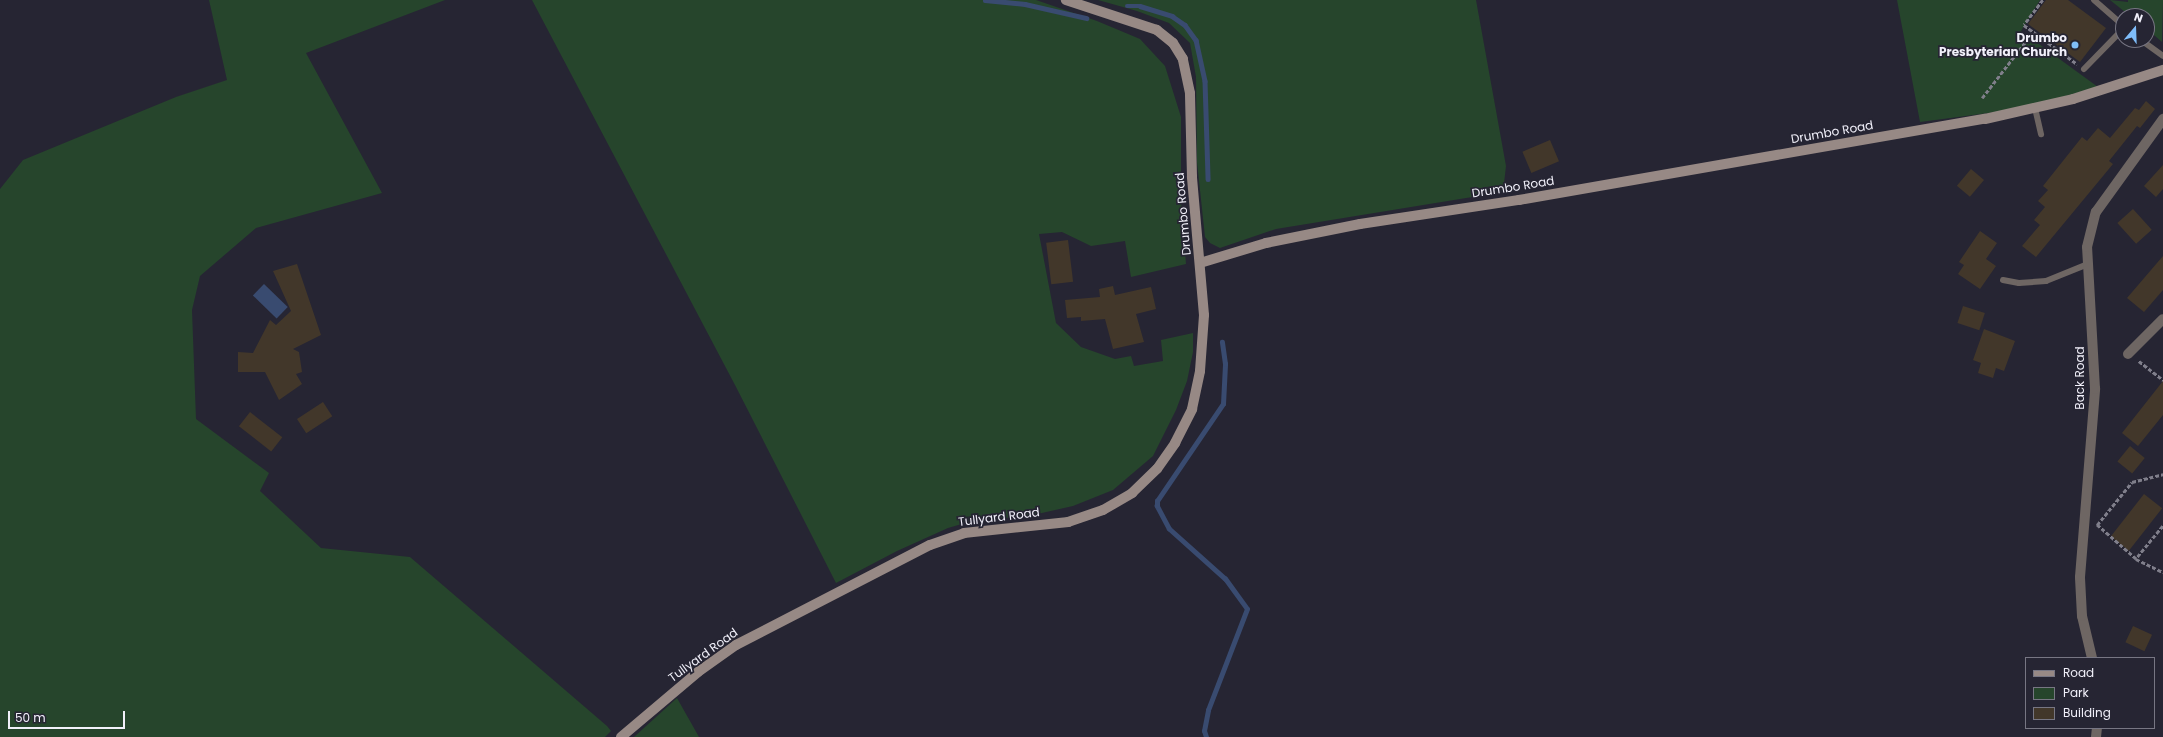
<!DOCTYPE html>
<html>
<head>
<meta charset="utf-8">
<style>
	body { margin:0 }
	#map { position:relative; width:2163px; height:737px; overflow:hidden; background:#262533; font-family:Poppins,sans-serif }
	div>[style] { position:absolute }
	.green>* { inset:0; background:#26452c }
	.water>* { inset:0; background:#394b70; transform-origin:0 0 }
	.stream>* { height:4.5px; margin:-2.25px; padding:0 2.25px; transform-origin:2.25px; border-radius:2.25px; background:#394b70 }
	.building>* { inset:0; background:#42372a; transform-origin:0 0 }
	.path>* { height:2.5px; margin-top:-1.25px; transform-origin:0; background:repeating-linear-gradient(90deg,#807f8b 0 4px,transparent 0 6px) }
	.lane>* { height:6px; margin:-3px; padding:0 3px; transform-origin:3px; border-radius:3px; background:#6e6663 }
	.street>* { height:10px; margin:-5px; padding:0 5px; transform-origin:5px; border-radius:5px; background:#6e6663 }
	.secondary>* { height:10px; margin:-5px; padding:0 5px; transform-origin:5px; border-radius:5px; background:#978985 }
	.dots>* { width:11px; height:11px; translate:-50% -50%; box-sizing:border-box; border:2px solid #262533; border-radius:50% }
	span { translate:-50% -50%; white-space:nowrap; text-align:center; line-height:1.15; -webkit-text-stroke:3.5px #262533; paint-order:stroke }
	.poi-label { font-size:12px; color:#f1f0fa; font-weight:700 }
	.right { translate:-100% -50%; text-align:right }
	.street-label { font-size:12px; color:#f1f0fa }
	.legend { position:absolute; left:2025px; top:657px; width:130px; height:72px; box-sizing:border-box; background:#262533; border:1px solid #777683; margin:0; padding:5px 7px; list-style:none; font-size:12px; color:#f1f0fa }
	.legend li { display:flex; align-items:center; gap:8px; height:20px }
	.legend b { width:20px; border:1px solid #777683 }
	.north { position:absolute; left:2115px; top:8px; width:40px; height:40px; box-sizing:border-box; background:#262533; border:1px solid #777683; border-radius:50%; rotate:19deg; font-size:11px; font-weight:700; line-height:16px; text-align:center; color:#f1f0fa }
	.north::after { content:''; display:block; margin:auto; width:14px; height:18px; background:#7fbdfa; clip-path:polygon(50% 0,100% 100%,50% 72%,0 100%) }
	.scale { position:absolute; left:8px; top:711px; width:117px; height:18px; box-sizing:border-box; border:2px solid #f1f0fa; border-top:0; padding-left:5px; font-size:12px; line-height:14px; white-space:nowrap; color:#f1f0fa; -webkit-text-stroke:3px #262533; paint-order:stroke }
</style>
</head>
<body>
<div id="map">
	<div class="green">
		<i style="clip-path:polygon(209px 0,445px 0,306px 53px,382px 193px,256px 228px,200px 276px,192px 310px,196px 419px,269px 473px,260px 491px,321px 548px,410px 557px,607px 726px,611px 731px,605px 737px,0 737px,0 189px,23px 160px,176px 97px,227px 80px)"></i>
		<i style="clip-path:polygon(532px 0,1036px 0,1097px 21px,1140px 39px,1165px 66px,1181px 117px,1181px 199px,1186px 264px,1131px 277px,1125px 241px,1091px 246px,1062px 232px,1039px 234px,1056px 323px,1081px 347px,1115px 359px,1131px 356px,1134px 366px,1163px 361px,1161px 340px,1193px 333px,1193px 352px,1187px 381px,1176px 410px,1153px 456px,1113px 490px,1073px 506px,1024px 517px,979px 519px,948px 528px,897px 551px,836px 583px,735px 385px)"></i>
		<i style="clip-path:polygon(1098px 0,1476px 0,1506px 166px,1503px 192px,1276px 229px,1220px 248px,1210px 243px,1205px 237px,1197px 162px,1196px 77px,1190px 43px,1169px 23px,1137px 11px)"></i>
		<i style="clip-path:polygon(1897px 0,2040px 0,2021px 31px,2098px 87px,2019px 109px,1920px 122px)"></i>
		<i style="clip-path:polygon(2110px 0,2128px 2px,2128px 0,2163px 0,2162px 42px,2147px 29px,2147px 16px,2130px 16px)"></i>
		<i style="clip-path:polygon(677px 698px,699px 737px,634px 737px)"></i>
	</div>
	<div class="water">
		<i style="left:264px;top:284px;width:33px;height:16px;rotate:44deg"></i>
	</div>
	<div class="stream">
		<i style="left:985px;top:0;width:40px;rotate:5.7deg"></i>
		<i style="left:1025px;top:4px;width:63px;rotate:12.9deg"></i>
		<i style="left:1127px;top:6px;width:13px"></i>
		<i style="left:1140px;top:6px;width:34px;rotate:17deg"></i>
		<i style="left:1172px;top:16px;width:16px;rotate:35deg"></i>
		<i style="left:1185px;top:25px;width:19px;rotate:54deg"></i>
		<i style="left:1196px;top:40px;width:42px;rotate:77.6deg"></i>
		<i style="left:1205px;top:81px;width:98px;rotate:88.2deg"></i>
		<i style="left:1206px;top:737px;width:6px;rotate:-108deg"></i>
		<i style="left:1204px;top:731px;width:21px;rotate:-79deg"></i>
		<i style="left:1208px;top:710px;width:108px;rotate:-68.9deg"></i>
		<i style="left:1247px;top:609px;width:37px;rotate:-126deg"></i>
		<i style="left:1225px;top:579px;width:75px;rotate:-138.2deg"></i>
		<i style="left:1169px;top:529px;width:26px;rotate:-118deg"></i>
		<i style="left:1157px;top:506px;width:5px;rotate:-90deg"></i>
		<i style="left:1157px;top:501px;width:117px;rotate:-55.8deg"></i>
		<i style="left:1223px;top:404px;width:40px;rotate:-87.1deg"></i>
		<i style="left:1225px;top:364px;width:22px;rotate:-98deg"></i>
	</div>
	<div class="building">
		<i style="clip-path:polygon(2046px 0,2068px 0,2106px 28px,2080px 62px,2028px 24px)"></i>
		<i style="clip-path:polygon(2146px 101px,2155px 109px,2140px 128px,2137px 126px,2109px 161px,2113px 164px,2036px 257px,2022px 246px,2040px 225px,2034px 220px,2045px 207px,2038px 201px,2048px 190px,2043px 186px,2082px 137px,2087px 141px,2098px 128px,2110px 138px,2135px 108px,2139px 110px)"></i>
		<i style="left:1550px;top:140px;width:23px;height:30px;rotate:67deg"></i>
		<i style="clip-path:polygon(2163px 165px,2163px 189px,2156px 197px,2144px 186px)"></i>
		<i style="left:1971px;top:169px;width:17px;height:22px;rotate:40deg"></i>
		<i style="left:2133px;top:209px;width:28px;height:21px;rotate:48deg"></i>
		<i style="clip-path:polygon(1980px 231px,1997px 243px,1986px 259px,1996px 266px,1980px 289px,1958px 274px,1964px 265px,1959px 262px)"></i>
		<i style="left:1068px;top:240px;width:42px;height:22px;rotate:83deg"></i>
		<i style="clip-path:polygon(2163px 256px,2163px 290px,2144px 312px,2127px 298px)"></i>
		<i style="clip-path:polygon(297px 264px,321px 335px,293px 349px,299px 352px,302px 372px,296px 374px,302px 384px,279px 400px,265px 372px,238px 372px,238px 352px,253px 353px,270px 320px,276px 325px,291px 311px,273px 271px)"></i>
		<i style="clip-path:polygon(1113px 286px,1115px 295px,1151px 287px,1156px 309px,1136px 314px,1144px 342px,1113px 349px,1105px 319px,1081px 321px,1081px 317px,1067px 318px,1065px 300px,1100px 297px,1099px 289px)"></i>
		<i style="left:1963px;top:306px;width:23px;height:18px;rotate:18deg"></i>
		<i style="clip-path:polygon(1984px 329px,2015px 341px,2004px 371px,1996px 368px,1993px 378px,1978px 373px,1981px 363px,1973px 360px)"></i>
		<i style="clip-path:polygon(2163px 381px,2163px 415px,2138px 446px,2122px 433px)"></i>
		<i style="left:323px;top:402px;width:17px;height:31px;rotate:57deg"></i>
		<i style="left:250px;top:412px;width:41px;height:18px;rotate:38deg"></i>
		<i style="left:2130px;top:446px;width:19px;height:20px;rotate:39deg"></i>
		<i style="left:2144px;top:494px;width:23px;height:54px;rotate:38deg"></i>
		<i style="left:2133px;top:626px;width:21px;height:18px;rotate:25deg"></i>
	</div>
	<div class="path">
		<i style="left:2043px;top:0;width:31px;rotate:127deg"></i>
		<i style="left:2024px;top:25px;width:66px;rotate:36.3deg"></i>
		<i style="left:1982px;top:98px;width:83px;rotate:-52.3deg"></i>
		<i style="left:2139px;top:361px;width:31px;rotate:38deg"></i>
		<i style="left:2163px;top:526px;width:43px;rotate:129.3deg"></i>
		<i style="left:2136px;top:559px;width:30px;rotate:26deg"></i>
		<i style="left:2136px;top:559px;width:52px;rotate:-138.9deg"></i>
		<i style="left:2097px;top:525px;width:55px;rotate:-50.9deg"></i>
		<i style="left:2132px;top:482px;width:32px;rotate:-14deg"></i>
	</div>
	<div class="lane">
		<i style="left:2094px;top:0;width:38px;rotate:41deg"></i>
		<i style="left:2141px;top:40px;width:27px;rotate:36deg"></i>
		<i style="left:2084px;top:69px;width:56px;rotate:-45.7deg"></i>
		<i style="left:2035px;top:108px;width:27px;rotate:77deg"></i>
		<i style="left:2003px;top:280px;width:16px;rotate:11deg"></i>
		<i style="left:2019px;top:283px;width:27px;rotate:-4deg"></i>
		<i style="left:2046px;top:281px;width:45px;rotate:-22deg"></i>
	</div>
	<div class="street">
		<i style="left:2128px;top:354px;width:49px;rotate:-45deg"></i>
		<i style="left:2092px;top:658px;width:43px;rotate:-103.4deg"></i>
		<i style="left:2082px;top:616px;width:39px;rotate:-93deg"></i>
		<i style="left:2080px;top:577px;width:189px;rotate:-85.4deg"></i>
		<i style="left:2095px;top:389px;width:142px;rotate:-93.2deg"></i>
		<i style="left:2087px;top:247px;width:36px;rotate:-76deg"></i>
		<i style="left:2096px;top:212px;width:115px;rotate:-54.2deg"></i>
		<i style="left:2096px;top:737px;width:9px;rotate:-84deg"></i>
	</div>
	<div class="secondary">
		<i style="left:1200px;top:263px;width:69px;rotate:-16.9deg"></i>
		<i style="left:1266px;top:243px;width:96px;rotate:-11.4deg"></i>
		<i style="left:1360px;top:224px;width:161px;rotate:-8.6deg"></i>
		<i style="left:1519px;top:200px;width:473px;rotate:-9.9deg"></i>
		<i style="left:1985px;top:119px;width:90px;rotate:-12.8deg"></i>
		<i style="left:2073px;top:99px;width:95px;rotate:-17.9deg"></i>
		<i style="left:621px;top:737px;width:101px;rotate:-40.2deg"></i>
		<i style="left:698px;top:672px;width:47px;rotate:-35.4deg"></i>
		<i style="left:736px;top:645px;width:218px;rotate:-27.3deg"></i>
		<i style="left:930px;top:545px;width:36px;rotate:-19deg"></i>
		<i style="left:964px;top:533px;width:105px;rotate:-6deg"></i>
		<i style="left:1068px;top:522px;width:37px;rotate:-19deg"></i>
		<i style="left:1103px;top:510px;width:34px;rotate:-30deg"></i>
		<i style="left:1132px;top:493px;width:35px;rotate:-44deg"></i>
		<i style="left:1157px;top:469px;width:32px;rotate:-55deg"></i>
		<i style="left:1175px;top:443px;width:38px;rotate:-63deg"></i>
		<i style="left:1192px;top:409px;width:39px;rotate:-78deg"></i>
		<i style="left:1200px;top:371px;width:56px;rotate:-85.9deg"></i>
		<i style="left:1204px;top:315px;width:139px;rotate:-95deg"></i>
		<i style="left:1192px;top:177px;width:84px;rotate:-91.4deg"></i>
		<i style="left:1190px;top:93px;width:35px;rotate:-102deg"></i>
		<i style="left:1183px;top:59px;width:19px;rotate:-122deg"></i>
		<i style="left:1173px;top:43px;width:21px;rotate:-141deg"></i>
		<i style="left:1157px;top:30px;width:96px;rotate:-161.8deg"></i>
	</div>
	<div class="dots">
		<i style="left:2075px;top:45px;background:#7fbdfa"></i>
	</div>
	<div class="poi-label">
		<span class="right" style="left:2067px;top:45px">Drumbo<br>Presbyterian Church</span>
	</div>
	<div class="street-label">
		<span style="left:1832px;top:132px;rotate:-10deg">Drumbo Road</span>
		<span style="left:1513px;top:187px;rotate:-9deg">Drumbo Road</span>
		<span style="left:1183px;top:214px;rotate:-95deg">Drumbo Road</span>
		<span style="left:2080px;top:378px;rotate:-90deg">Back Road</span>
		<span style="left:999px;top:517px;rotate:-7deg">Tullyard Road</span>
		<span style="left:703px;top:655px;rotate:-36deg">Tullyard Road</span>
	</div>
	<ul class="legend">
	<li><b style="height:5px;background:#978985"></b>Road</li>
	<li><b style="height:11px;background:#26452c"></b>Park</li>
	<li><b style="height:11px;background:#42372a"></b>Building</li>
	</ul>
	<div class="north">N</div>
	<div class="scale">50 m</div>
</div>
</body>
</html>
